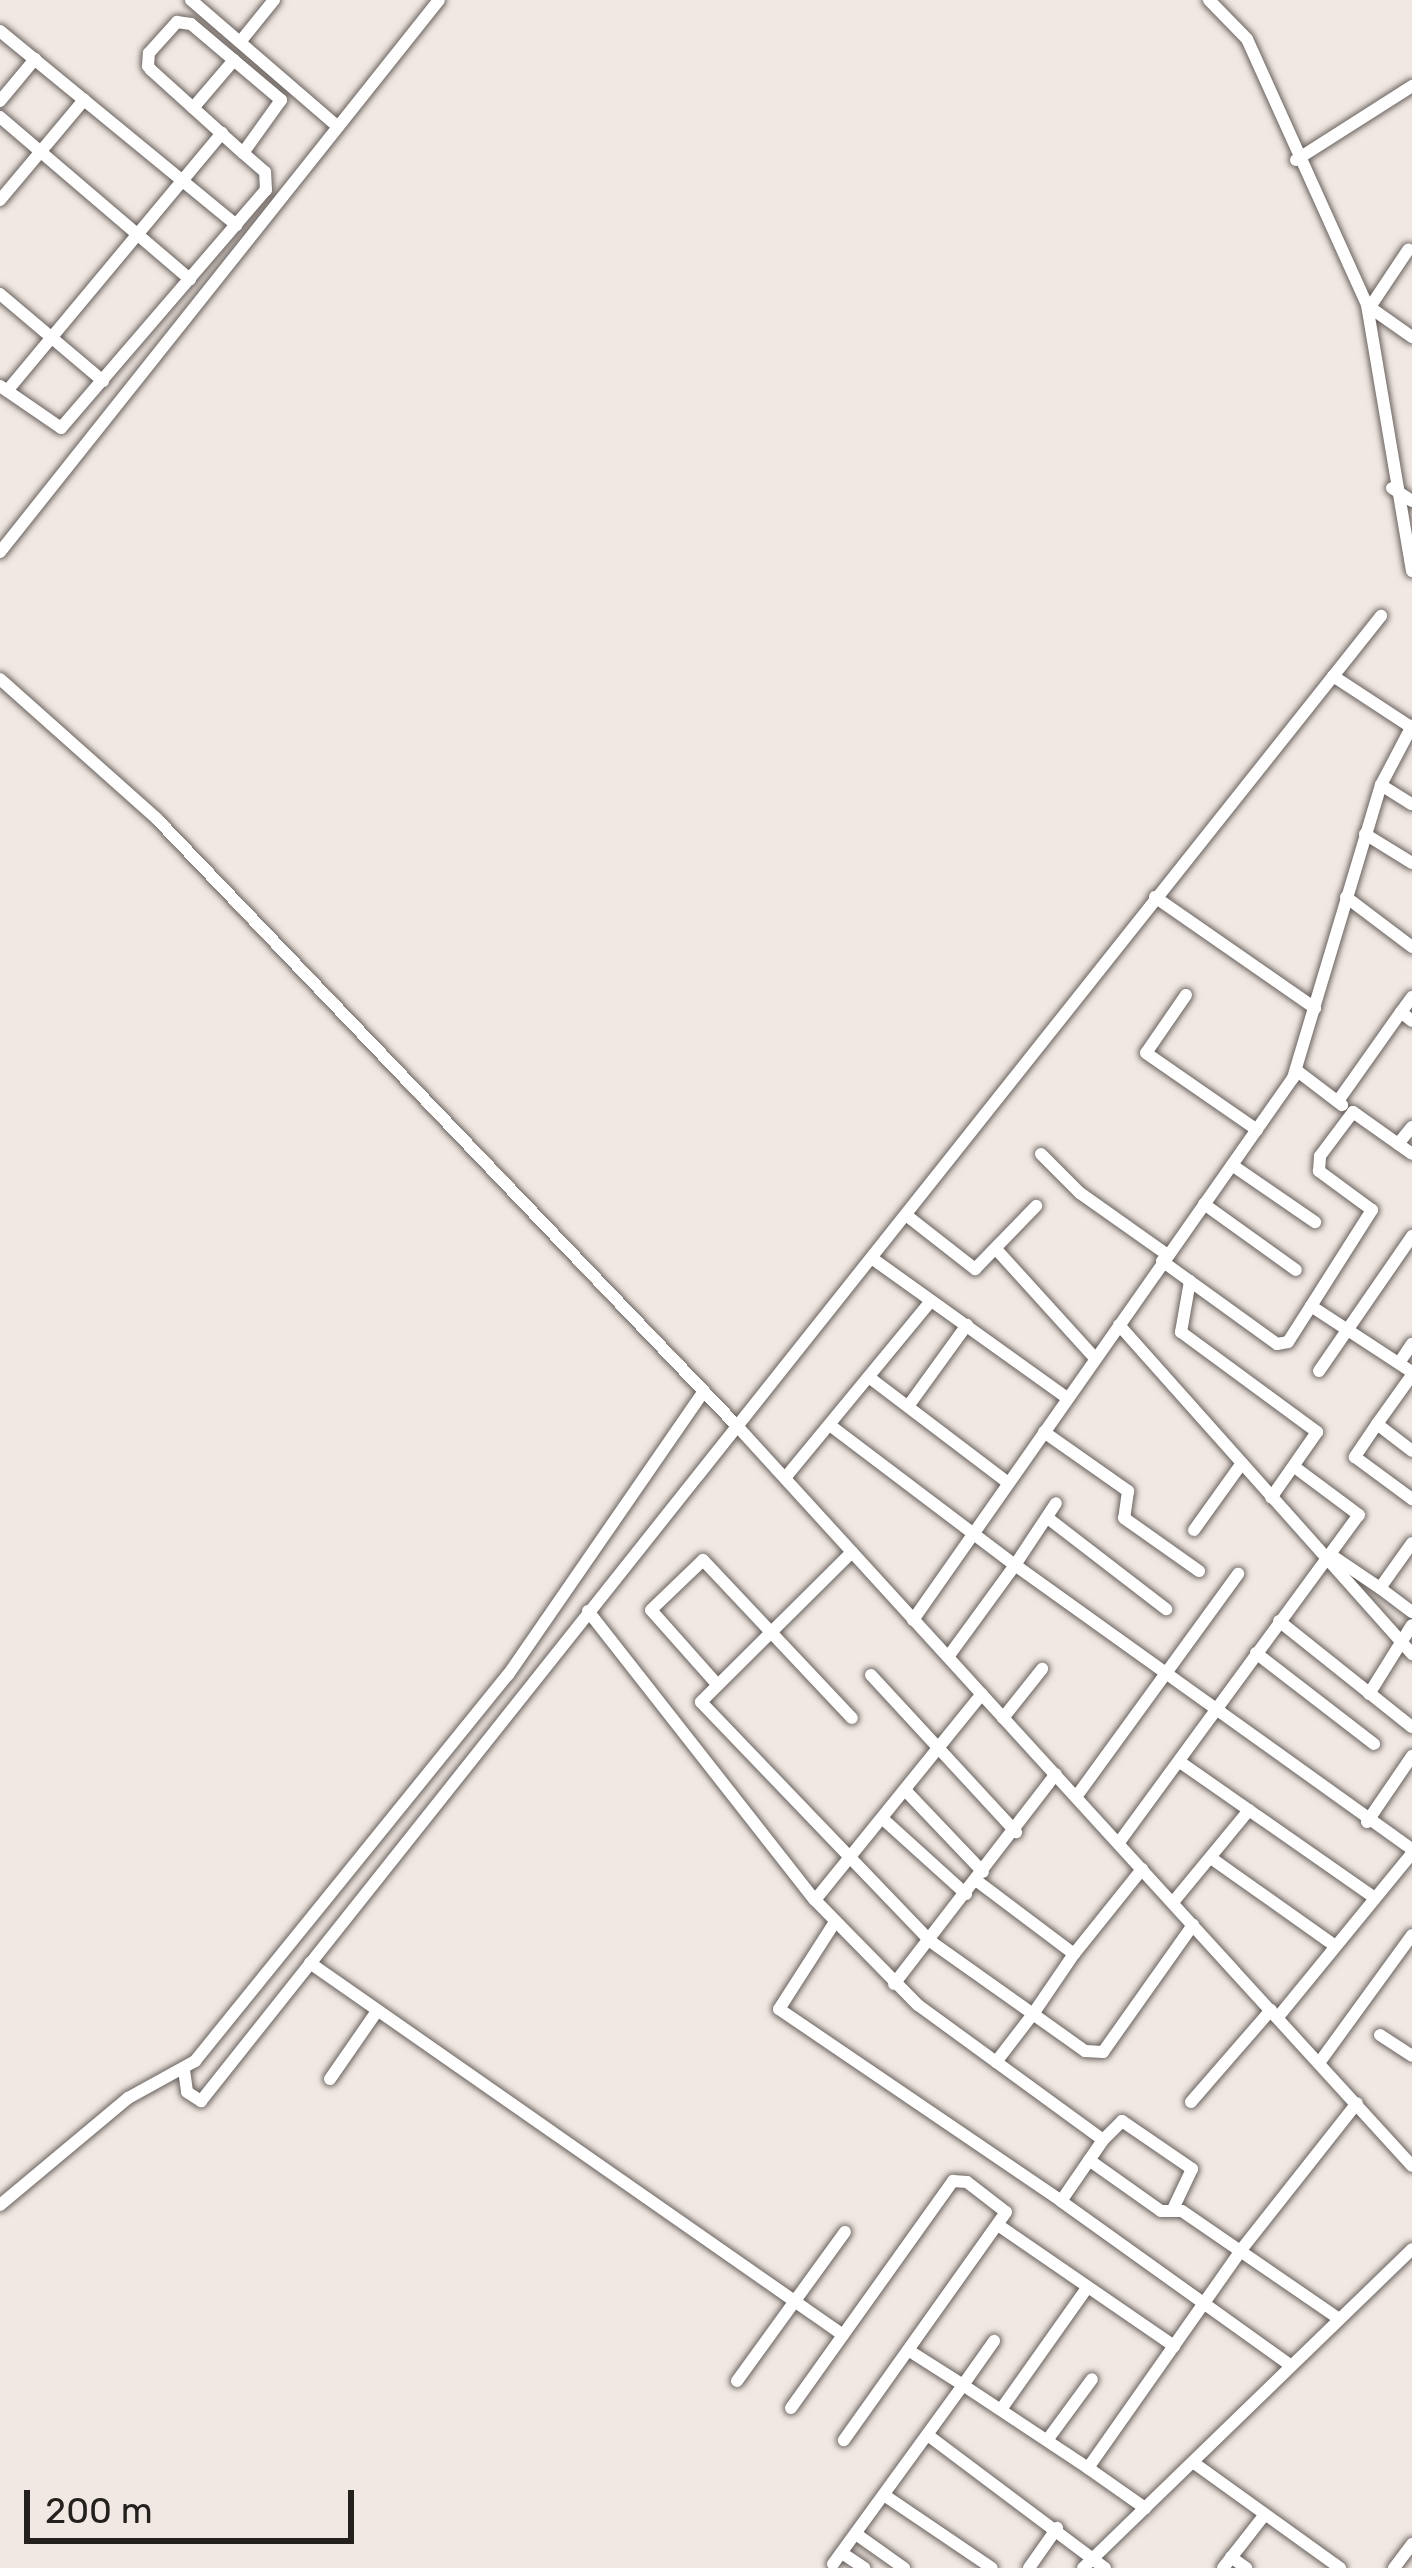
<!DOCTYPE html>
<html>
<head>
<meta charset="utf-8">
<style>
	body { margin:0 }
	#map { position:relative; width:1412px; height:2568px; overflow:hidden; background:#f1e8e3; font-family:Rubik,sans-serif }
	div>[style] { position:absolute }
	.roads { filter:drop-shadow(0 0 3px #69615d) drop-shadow(0 0 3px #69615d) }
	.minor>* { height:12px; margin:-6px; padding:0 6px; transform-origin:6px; border-radius:6px; background:#fff }
	span { translate:-50% -50%; white-space:nowrap; text-align:center; line-height:1.15; -webkit-text-stroke:12px #f1e8e3; paint-order:stroke }
	.scale { position:absolute; left:24px; top:2490px; width:330px; height:54px; box-sizing:border-box; border:6px solid #23201e; border-top:0; padding-left:15px; font-size:36px; line-height:42px; white-space:nowrap; color:#23201e; -webkit-text-stroke:9px #f1e8e3; paint-order:stroke }
</style>
</head>
<body>
<div id="map">
	<div class="roads">
		<div class="minor">
			<i style="left:191px;top:0;width:194px;rotate:40.8deg"></i>
			<i style="left:1209px;top:0;width:54px;rotate:45.7deg"></i>
			<i style="left:1247px;top:39px;width:292px;rotate:65.7deg"></i>
			<i style="left:1367px;top:305px;width:270px;rotate:80.4deg"></i>
			<i style="left:0;top:31px;width:306px;rotate:39.4deg"></i>
			<i style="left:240px;top:42px;width:54px;rotate:-51deg"></i>
			<i style="left:0;top:101px;width:55px;rotate:-50.2deg"></i>
			<i style="left:193px;top:108px;width:63px;rotate:-49.5deg"></i>
			<i style="left:0;top:117px;width:250px;rotate:40.5deg"></i>
			<i style="left:1296px;top:160px;width:138px;rotate:-32.5deg"></i>
			<i style="left:0;top:200px;width:131px;rotate:-50deg"></i>
			<i style="left:0;top:294px;width:135px;rotate:40.2deg"></i>
			<i style="left:1368px;top:306px;width:54px;rotate:35.2deg"></i>
			<i style="left:1370px;top:307px;width:69px;rotate:-56.3deg"></i>
			<i style="left:0;top:386px;width:74px;rotate:34.5deg"></i>
			<i style="left:61px;top:428px;width:314px;rotate:-49.3deg"></i>
			<i style="left:266px;top:190px;width:18px;rotate:-93deg"></i>
			<i style="left:265px;top:172px;width:29px;rotate:-139deg"></i>
			<i style="left:243px;top:153px;width:124px;rotate:-137.9deg"></i>
			<i style="left:151px;top:70px;width:5px;rotate:-127deg"></i>
			<i style="left:148px;top:66px;width:13px;rotate:-86deg"></i>
			<i style="left:149px;top:53px;width:42px;rotate:-47.9deg"></i>
			<i style="left:177px;top:22px;width:14px;rotate:8deg"></i>
			<i style="left:191px;top:24px;width:118px;rotate:40.2deg"></i>
			<i style="left:281px;top:100px;width:65px;rotate:125.6deg"></i>
			<i style="left:7px;top:391px;width:336px;rotate:-50.2deg"></i>
			<i style="left:1392px;top:488px;width:24px;rotate:33deg"></i>
			<i style="left:0;top:552px;width:705px;rotate:-51.51deg"></i>
			<i style="left:1333px;top:676px;width:93px;rotate:33.2deg"></i>
			<i style="left:0;top:679px;width:209px;rotate:41.7deg"></i>
			<i style="left:156px;top:818px;width:842px;rotate:46.3deg"></i>
			<i style="left:738px;top:1427px;width:1000px;rotate:47.63deg"></i>
			<i style="left:1381px;top:785px;width:36px;rotate:32deg"></i>
			<i style="left:1365px;top:834px;width:55px;rotate:31.7deg"></i>
			<i style="left:1155px;top:897px;width:195px;rotate:34.8deg"></i>
			<i style="left:1346px;top:897px;width:83px;rotate:37.1deg"></i>
			<i style="left:1186px;top:995px;width:70px;rotate:124.6deg"></i>
			<i style="left:1146px;top:1053px;width:135px;rotate:34.7deg"></i>
			<i style="left:1412px;top:997px;width:19px;rotate:126deg"></i>
			<i style="left:1401px;top:1012px;width:14px;rotate:39deg"></i>
			<i style="left:1296px;top:1070px;width:58px;rotate:37.3deg"></i>
			<i style="left:1338px;top:1101px;width:109px;rotate:-54.7deg"></i>
			<i style="left:1398px;top:1144px;width:22px;rotate:-51deg"></i>
			<i style="left:1041px;top:1154px;width:55px;rotate:45deg"></i>
			<i style="left:1080px;top:1193px;width:105px;rotate:35.3deg"></i>
			<i style="left:1232px;top:1165px;width:101px;rotate:34.5deg"></i>
			<i style="left:1204px;top:1204px;width:113px;rotate:35.7deg"></i>
			<i style="left:906px;top:1215px;width:88px;rotate:38deg"></i>
			<i style="left:975px;top:1269px;width:88px;rotate:-45.9deg"></i>
			<i style="left:996px;top:1249px;width:147px;rotate:47.8deg"></i>
			<i style="left:873px;top:1259px;width:239px;rotate:35.6deg"></i>
			<i style="left:1162px;top:1261px;width:142px;rotate:35.8deg"></i>
			<i style="left:1277px;top:1344px;width:11px;rotate:-10deg"></i>
			<i style="left:1288px;top:1342px;width:43px;rotate:-57.4deg"></i>
			<i style="left:1311px;top:1306px;width:121px;rotate:33.2deg"></i>
			<i style="left:1190px;top:1281px;width:52px;rotate:100deg"></i>
			<i style="left:1181px;top:1332px;width:169px;rotate:36.3deg"></i>
			<i style="left:1317px;top:1432px;width:80px;rotate:124.9deg"></i>
			<i style="left:1311px;top:1306px;width:114px;rotate:-57.6deg"></i>
			<i style="left:1372px;top:1210px;width:66px;rotate:-143.7deg"></i>
			<i style="left:1319px;top:1171px;width:15px;rotate:-86deg"></i>
			<i style="left:1320px;top:1156px;width:55px;rotate:-53.1deg"></i>
			<i style="left:1353px;top:1112px;width:72px;rotate:35.4deg"></i>
			<i style="left:1119px;top:1325px;width:441px;rotate:48.3deg"></i>
			<i style="left:1399px;top:1363px;width:23px;rotate:-56deg"></i>
			<i style="left:1319px;top:1371px;width:164px;rotate:-55.4deg"></i>
			<i style="left:1412px;top:1375px;width:60px;rotate:125.5deg"></i>
			<i style="left:1377px;top:1424px;width:44px;rotate:37.6deg"></i>
			<i style="left:870px;top:1378px;width:172px;rotate:37.2deg"></i>
			<i style="left:909px;top:1405px;width:99px;rotate:-54.1deg"></i>
			<i style="left:1377px;top:1424px;width:40px;rotate:124deg"></i>
			<i style="left:1355px;top:1457px;width:71px;rotate:36.4deg"></i>
			<i style="left:831px;top:1426px;width:231px;rotate:37.1deg"></i>
			<i style="left:1015px;top:1565px;width:74px;rotate:-56.5deg"></i>
			<i style="left:1044px;top:1432px;width:103px;rotate:35.1deg"></i>
			<i style="left:1128px;top:1491px;width:27px;rotate:98deg"></i>
			<i style="left:1124px;top:1518px;width:92px;rotate:35.2deg"></i>
			<i style="left:785px;top:1478px;width:229px;rotate:-50.5deg"></i>
			<i style="left:1049px;top:1519px;width:148px;rotate:37.6deg"></i>
			<i style="left:1194px;top:1530px;width:82px;rotate:-54.4deg"></i>
			<i style="left:852px;top:1552px;width:213px;rotate:135.2deg"></i>
			<i style="left:701px;top:1702px;width:331px;rotate:46.2deg"></i>
			<i style="left:930px;top:1941px;width:126px;rotate:35.3deg"></i>
			<i style="left:1033px;top:2014px;width:73px;rotate:-55.7deg"></i>
			<i style="left:1074px;top:1954px;width:121px;rotate:-143deg"></i>
			<i style="left:1331px;top:1555px;width:59px;rotate:34deg"></i>
			<i style="left:1380px;top:1588px;width:55px;rotate:-54.6deg"></i>
			<i style="left:1380px;top:1588px;width:40px;rotate:37deg"></i>
			<i style="left:588px;top:1611px;width:367px;rotate:51.9deg"></i>
			<i style="left:815px;top:1900px;width:265px;rotate:-51deg"></i>
			<i style="left:913px;top:1620px;width:662px;rotate:-54.97deg"></i>
			<i style="left:1293px;top:1078px;width:306px;rotate:-73.3deg"></i>
			<i style="left:1381px;top:785px;width:67px;rotate:-62.3deg"></i>
			<i style="left:1279px;top:1621px;width:170px;rotate:38.6deg"></i>
			<i style="left:1256px;top:1653px;width:149px;rotate:37.6deg"></i>
			<i style="left:948px;top:1657px;width:114px;rotate:-53.9deg"></i>
			<i style="left:1015px;top:1565px;width:488px;rotate:35.6deg"></i>
			<i style="left:871px;top:1675px;width:214px;rotate:47.3deg"></i>
			<i style="left:715px;top:1682px;width:96px;rotate:-131.6deg"></i>
			<i style="left:651px;top:1610px;width:72px;rotate:-43.9deg"></i>
			<i style="left:703px;top:1560px;width:217px;rotate:46.7deg"></i>
			<i style="left:1369px;top:1694px;width:81px;rotate:-58.1deg"></i>
			<i style="left:1003px;top:1718px;width:63px;rotate:-51.5deg"></i>
			<i style="left:1180px;top:1762px;width:234px;rotate:34.9deg"></i>
			<i style="left:905px;top:1790px;width:113px;rotate:46.4deg"></i>
			<i style="left:1076px;top:1797px;width:276px;rotate:-54deg"></i>
			<i style="left:883px;top:1819px;width:112px;rotate:42.1deg"></i>
			<i style="left:1367px;top:1822px;width:80px;rotate:-55.7deg"></i>
			<i style="left:1120px;top:1841px;width:404px;rotate:-53.8deg"></i>
			<i style="left:1359px;top:1515px;width:79px;rotate:-143.3deg"></i>
			<i style="left:1211px;top:1858px;width:151px;rotate:35.3deg"></i>
			<i style="left:815px;top:1900px;width:147px;rotate:45.6deg"></i>
			<i style="left:918px;top:2005px;width:229px;rotate:36.1deg"></i>
			<i style="left:1103px;top:2140px;width:74px;rotate:124.5deg"></i>
			<i style="left:1061px;top:2201px;width:278px;rotate:35.6deg"></i>
			<i style="left:1174px;top:1901px;width:118px;rotate:-50.5deg"></i>
			<i style="left:833px;top:1925px;width:100px;rotate:122.7deg"></i>
			<i style="left:779px;top:2009px;width:341px;rotate:34.2deg"></i>
			<i style="left:1074px;top:1954px;width:109px;rotate:-51.3deg"></i>
			<i style="left:310px;top:1963px;width:650px;rotate:34.91deg"></i>
			<i style="left:894px;top:1984px;width:265px;rotate:-52.4deg"></i>
			<i style="left:1278px;top:2017px;width:212px;rotate:-50.7deg"></i>
			<i style="left:1380px;top:2035px;width:38px;rotate:33deg"></i>
			<i style="left:996px;top:2062px;width:61px;rotate:-52.4deg"></i>
			<i style="left:1033px;top:2014px;width:64px;rotate:35.4deg"></i>
			<i style="left:1085px;top:2051px;width:18px;rotate:3deg"></i>
			<i style="left:1103px;top:2052px;width:156px;rotate:-54.7deg"></i>
			<i style="left:1319px;top:2063px;width:158px;rotate:-54deg"></i>
			<i style="left:184px;top:2070px;width:22px;rotate:82deg"></i>
			<i style="left:187px;top:2092px;width:17px;rotate:33deg"></i>
			<i style="left:201px;top:2101px;width:1897px;rotate:-51.53deg"></i>
			<i style="left:330px;top:2079px;width:83px;rotate:-55.3deg"></i>
			<i style="left:1191px;top:2102px;width:122px;rotate:-49deg"></i>
			<i style="left:1103px;top:2140px;width:27px;rotate:-45deg"></i>
			<i style="left:1122px;top:2121px;width:85px;rotate:34.4deg"></i>
			<i style="left:1192px;top:2169px;width:44px;rotate:115.4deg"></i>
			<i style="left:1089px;top:2160px;width:88px;rotate:35.3deg"></i>
			<i style="left:1161px;top:2211px;width:21px"></i>
			<i style="left:1182px;top:2211px;width:187px;rotate:34.5deg"></i>
			<i style="left:0;top:2205px;width:167px;rotate:-39.9deg"></i>
			<i style="left:128px;top:2098px;width:77px;rotate:-28.9deg"></i>
			<i style="left:195px;top:2061px;width:497px;rotate:-51deg"></i>
			<i style="left:508px;top:1675px;width:345px;rotate:-55.4deg"></i>
			<i style="left:998px;top:2225px;width:214px;rotate:34.5deg"></i>
			<i style="left:908px;top:2350px;width:65px;rotate:32.5deg"></i>
			<i style="left:963px;top:2385px;width:54px;rotate:-54.8deg"></i>
			<i style="left:737px;top:2381px;width:184px;rotate:-54.1deg"></i>
			<i style="left:791px;top:2408px;width:279px;rotate:-54.5deg"></i>
			<i style="left:953px;top:2181px;width:14px;rotate:4deg"></i>
			<i style="left:967px;top:2182px;width:49px;rotate:37.6deg"></i>
			<i style="left:1006px;top:2212px;width:280px;rotate:125.4deg"></i>
			<i style="left:1002px;top:2408px;width:147px;rotate:-54.7deg"></i>
			<i style="left:929px;top:2436px;width:220px;rotate:36.9deg"></i>
			<i style="left:1048px;top:2439px;width:74px;rotate:-53.7deg"></i>
			<i style="left:1194px;top:2463px;width:180px;rotate:35.7deg"></i>
			<i style="left:1088px;top:2468px;width:70px;rotate:35.1deg"></i>
			<i style="left:884px;top:2495px;width:130px;rotate:34.1deg"></i>
			<i style="left:856px;top:2534px;width:59px;rotate:35.3deg"></i>
			<i style="left:842px;top:2553px;width:27px;rotate:34deg"></i>
			<i style="left:1231px;top:2557px;width:19px;rotate:36deg"></i>
			<i style="left:833px;top:2564px;width:221px;rotate:-54deg"></i>
			<i style="left:963px;top:2385px;width:150px;rotate:33.6deg"></i>
			<i style="left:1088px;top:2468px;width:266px;rotate:-54.9deg"></i>
			<i style="left:1241px;top:2250px;width:187px;rotate:-51.7deg"></i>
			<i style="left:1029px;top:2568px;width:49px;rotate:-55deg"></i>
			<i style="left:1083px;top:2568px;width:458px;rotate:-44.1deg"></i>
			<i style="left:1223px;top:2568px;width:63px;rotate:-52deg"></i>
			<i style="left:1394px;top:2568px;width:30px;rotate:-53deg"></i>
		</div>
	</div>
	<div class="scale">200 m</div>
</div>
</body>
</html>
